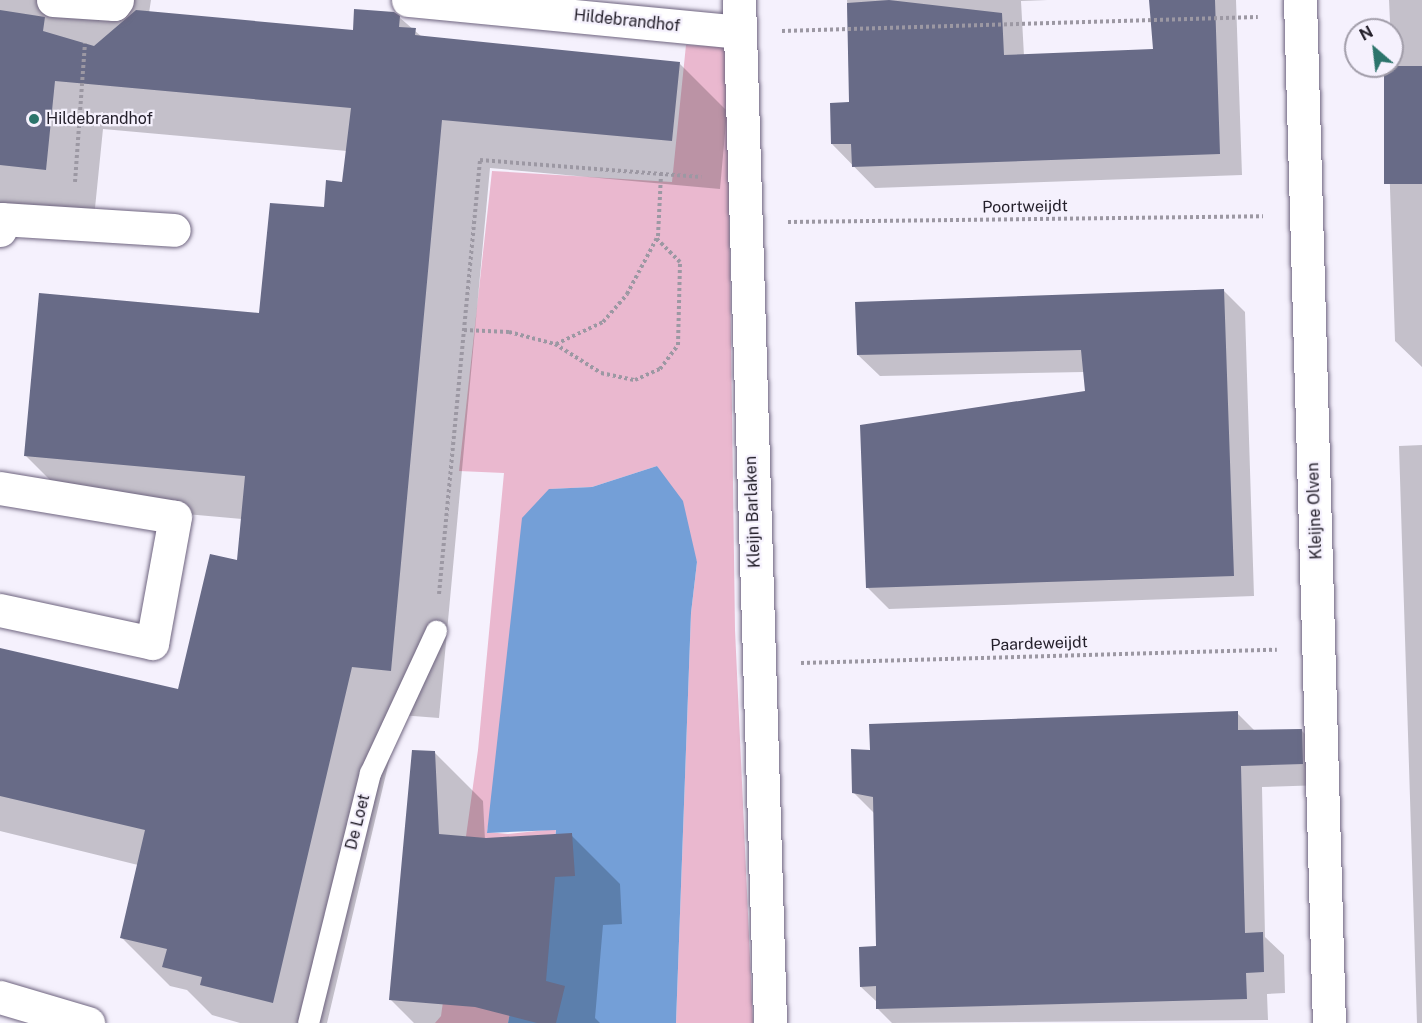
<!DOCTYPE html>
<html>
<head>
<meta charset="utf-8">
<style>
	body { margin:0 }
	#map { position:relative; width:1422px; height:1023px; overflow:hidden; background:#f5f1fd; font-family:"Public Sans",sans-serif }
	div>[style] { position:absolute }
	.green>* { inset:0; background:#eab8cf }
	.water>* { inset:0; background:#749fd7 }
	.shadow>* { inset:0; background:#0003 }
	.building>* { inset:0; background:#686b87; transform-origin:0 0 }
	.path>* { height:4px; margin-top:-2px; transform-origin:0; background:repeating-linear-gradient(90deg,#9c98a3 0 3px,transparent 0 6px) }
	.roads { filter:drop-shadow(0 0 2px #6e647f) drop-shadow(0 0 2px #6e647f) }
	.service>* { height:21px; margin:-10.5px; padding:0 10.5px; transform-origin:10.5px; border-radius:10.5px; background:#fff }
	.pedestrian>* { height:33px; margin:-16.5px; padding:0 16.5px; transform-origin:16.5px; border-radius:16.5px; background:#fff }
	.minor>* { height:33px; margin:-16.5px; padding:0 16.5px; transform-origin:16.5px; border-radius:16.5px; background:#fff }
	.dots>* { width:16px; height:16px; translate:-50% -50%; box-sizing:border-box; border:3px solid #f5f1fd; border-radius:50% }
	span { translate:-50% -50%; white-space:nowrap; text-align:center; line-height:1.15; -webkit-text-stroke:4.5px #f5f1fd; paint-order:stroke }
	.street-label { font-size:16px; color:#24202b }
	.poi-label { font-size:16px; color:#24202b }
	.left { translate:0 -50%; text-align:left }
	.north { position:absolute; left:1344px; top:18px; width:60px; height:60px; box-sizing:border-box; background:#f5f1fd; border:2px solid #a19da9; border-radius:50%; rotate:332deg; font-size:16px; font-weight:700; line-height:24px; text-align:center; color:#24202b }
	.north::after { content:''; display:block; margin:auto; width:21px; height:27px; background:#2c746b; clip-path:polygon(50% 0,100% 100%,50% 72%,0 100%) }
</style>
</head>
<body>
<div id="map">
	<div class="green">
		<i style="clip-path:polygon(686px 45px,727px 47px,735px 630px,753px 1023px,676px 1023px,691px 613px,697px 562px,657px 466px,592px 487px,550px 489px,487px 832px,508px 834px,556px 829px,538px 1011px,511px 1007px,508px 1023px,435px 1023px,441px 1016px,478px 750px,504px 473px,459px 471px,492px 171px,672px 182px)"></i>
	</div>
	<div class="water">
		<i style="clip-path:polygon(657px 466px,683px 501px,697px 562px,691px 613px,676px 1023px,508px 1023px,511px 1007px,538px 1011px,556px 830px,487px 833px,522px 518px,549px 489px,592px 487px)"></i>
	</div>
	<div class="shadow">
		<i style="clip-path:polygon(0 0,151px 0,149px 13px,354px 32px,399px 17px,422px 37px,679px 63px,727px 111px,720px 189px,490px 168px,439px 718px,400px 715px,327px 1023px,240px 1023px,212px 1015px,187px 990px,170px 986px,122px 938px,138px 865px,0 831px,0 649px,179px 691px,238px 562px,242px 519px,74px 504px,26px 456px,261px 314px,343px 183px,347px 151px,103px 129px,94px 218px,0 208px)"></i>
		<i style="clip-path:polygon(847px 0,1048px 0,1021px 1px,1024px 56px,1154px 50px,1151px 0,1236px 0,1242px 175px,875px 188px,832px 144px,850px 104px)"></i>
		<i style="clip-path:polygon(1389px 0,1422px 0,1422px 367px,1395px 341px,1386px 66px,1392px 66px)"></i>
		<i style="clip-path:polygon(1223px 290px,1245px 312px,1254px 596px,889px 609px,868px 588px,1086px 393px,1084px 372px,880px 376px,858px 355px)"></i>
		<i style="clip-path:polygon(1422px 445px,1422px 1023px,1417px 1023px,1399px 446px)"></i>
		<i style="clip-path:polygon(1237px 713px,1255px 731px,1301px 730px,1323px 752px,1324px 785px,1262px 787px,1265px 937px,1284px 955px,1285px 993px,1267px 994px,1268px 1020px,892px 1023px,878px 1009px,878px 1003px,861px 987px,877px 948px,874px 813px,854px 793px,872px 751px)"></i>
		<i style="clip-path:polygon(434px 752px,483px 801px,485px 840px,571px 835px,620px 884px,622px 924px,603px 925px,595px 1018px,600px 1023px,414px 1023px,390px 999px)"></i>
	</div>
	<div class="building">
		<i style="clip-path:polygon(889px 0,1002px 13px,1004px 55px,1153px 49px,1149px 0,1215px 0,1220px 154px,852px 167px,851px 144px,831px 144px,830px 103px,849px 102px,847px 3px)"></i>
		<i style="clip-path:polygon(354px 9px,394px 12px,400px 16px,399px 27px,416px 28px,415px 35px,680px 62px,672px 141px,442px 120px,391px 671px,352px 667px,273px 1003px,200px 985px,202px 977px,162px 967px,167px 949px,120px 938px,145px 830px,0 796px,0 648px,178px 689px,210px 554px,237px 560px,245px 476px,24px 456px,39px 293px,259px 313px,270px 203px,324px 207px,326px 180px,342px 182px,351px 108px,55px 81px,46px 170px,0 165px,0 10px,45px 17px,43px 31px,94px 46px,136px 10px,353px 30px)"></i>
		<i style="left:1384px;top:66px;width:38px;height:118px"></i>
		<i style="clip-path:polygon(1224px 289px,1234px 576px,866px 588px,860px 425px,1085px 391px,1081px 350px,857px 355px,855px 302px)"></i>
		<i style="clip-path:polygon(1238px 711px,1238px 730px,1302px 729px,1303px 764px,1241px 766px,1245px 933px,1263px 932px,1264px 972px,1246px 973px,1247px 999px,876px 1009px,876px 986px,860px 987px,859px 947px,876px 946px,873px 797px,852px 793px,851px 749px,870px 750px,869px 724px)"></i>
		<i style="clip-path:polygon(412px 750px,435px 751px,439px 834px,486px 838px,572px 833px,575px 876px,555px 877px,546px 981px,565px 986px,556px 1023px,537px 1023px,475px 1007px,389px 1000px)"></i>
	</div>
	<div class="path">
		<i style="left:782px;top:31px;width:476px;rotate:-1.7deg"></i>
		<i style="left:75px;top:182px;width:139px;rotate:-85.9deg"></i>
		<i style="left:788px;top:222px;width:475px;rotate:-0.7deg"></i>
		<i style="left:464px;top:330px;width:45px;rotate:2.5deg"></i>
		<i style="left:509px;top:332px;width:48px;rotate:14.6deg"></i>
		<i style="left:555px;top:344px;width:54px;rotate:32.2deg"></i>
		<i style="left:601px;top:373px;width:35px;rotate:12deg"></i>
		<i style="left:635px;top:380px;width:27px;rotate:-24deg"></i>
		<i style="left:660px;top:369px;width:30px;rotate:-53deg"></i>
		<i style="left:678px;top:345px;width:83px;rotate:-88.6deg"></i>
		<i style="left:680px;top:262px;width:33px;rotate:-135deg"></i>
		<i style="left:556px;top:344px;width:52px;rotate:-25.1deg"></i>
		<i style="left:603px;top:322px;width:37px;rotate:-49deg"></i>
		<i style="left:627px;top:294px;width:66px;rotate:-61.9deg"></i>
		<i style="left:658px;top:236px;width:62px;rotate:-87.2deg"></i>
		<i style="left:439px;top:594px;width:436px;rotate:-84.6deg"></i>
		<i style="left:480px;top:160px;width:222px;rotate:4.4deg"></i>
		<i style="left:801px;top:663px;width:476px;rotate:-1.6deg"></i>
	</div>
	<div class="roads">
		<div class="service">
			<i style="left:308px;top:1023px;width:258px;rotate:-76.1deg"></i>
			<i style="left:370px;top:773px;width:157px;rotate:-65.1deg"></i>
		</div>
		<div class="pedestrian">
			<i style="left:53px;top:0;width:61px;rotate:3.8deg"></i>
			<i style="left:114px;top:4px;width:5px;rotate:-53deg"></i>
			<i style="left:408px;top:0;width:333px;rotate:5.5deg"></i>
		</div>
		<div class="minor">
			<i style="left:739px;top:0;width:1023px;rotate:88.26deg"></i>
			<i style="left:1300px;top:0;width:1023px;rotate:88.38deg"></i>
			<i style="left:0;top:230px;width:11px;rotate:-85deg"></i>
			<i style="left:1px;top:219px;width:173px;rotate:3.6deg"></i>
			<i style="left:0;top:488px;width:177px;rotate:9.4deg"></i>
			<i style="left:175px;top:517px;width:128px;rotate:100.3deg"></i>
			<i style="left:152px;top:643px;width:156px;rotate:-167.8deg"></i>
			<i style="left:0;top:997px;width:92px;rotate:16.5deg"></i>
		</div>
	</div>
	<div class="dots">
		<i style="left:34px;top:119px;background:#2c746b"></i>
	</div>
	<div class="street-label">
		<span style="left:627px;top:21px;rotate:6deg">Hildebrandhof</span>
		<span style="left:1025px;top:207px;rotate:-1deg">Poortweijdt</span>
		<span style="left:1315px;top:511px;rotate:-92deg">Kleijne Olven</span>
		<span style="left:753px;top:512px;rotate:-92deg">Kleijn Barlaken</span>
		<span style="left:1039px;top:644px;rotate:-2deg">Paardeweijdt</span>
		<span style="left:358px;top:822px;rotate:-76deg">De Loet</span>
	</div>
	<div class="poi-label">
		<span class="left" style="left:46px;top:119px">Hildebrandhof</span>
	</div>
	<div class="north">N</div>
</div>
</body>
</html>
